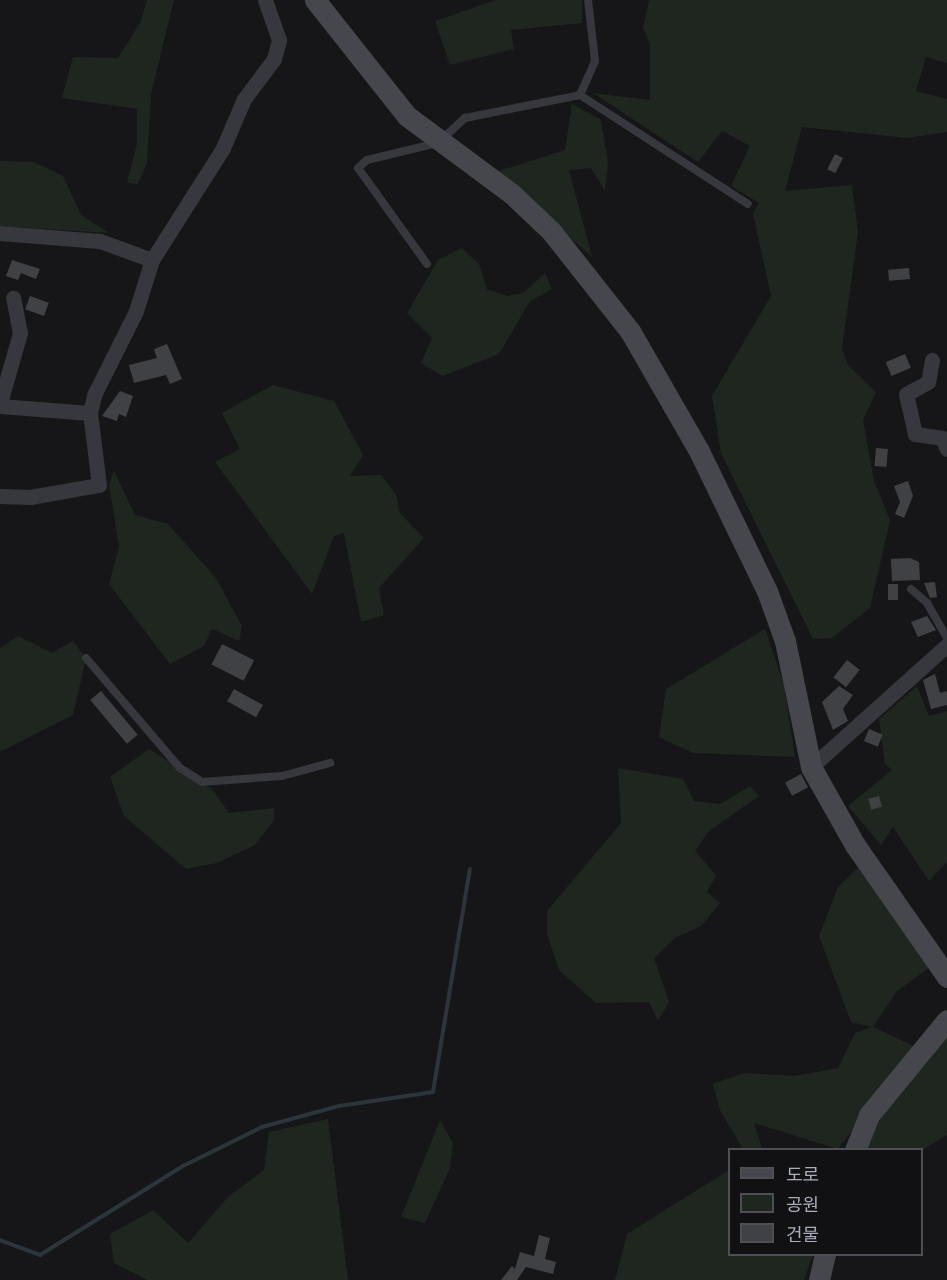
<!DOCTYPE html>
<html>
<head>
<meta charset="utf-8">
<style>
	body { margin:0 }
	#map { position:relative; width:947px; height:1280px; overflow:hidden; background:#161618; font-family:"Varela Round","Noto Sans KR",sans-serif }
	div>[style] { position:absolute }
	.green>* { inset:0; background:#1e261f }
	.stream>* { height:4px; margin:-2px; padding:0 2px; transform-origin:2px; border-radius:2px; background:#2c353c }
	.building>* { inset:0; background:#404145; transform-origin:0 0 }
	.lane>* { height:8px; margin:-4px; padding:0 4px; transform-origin:4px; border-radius:4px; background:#37383d }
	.street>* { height:15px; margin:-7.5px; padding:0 7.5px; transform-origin:7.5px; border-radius:7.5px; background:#37383d }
	.secondary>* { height:21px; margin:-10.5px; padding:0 10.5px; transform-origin:10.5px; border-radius:10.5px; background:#45474d }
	span { translate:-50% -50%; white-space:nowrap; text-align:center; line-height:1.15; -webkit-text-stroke:4.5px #111113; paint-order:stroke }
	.legend { position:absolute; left:728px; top:1148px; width:195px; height:108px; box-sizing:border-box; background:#111113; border:2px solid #4d4f55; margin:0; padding:8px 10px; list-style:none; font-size:18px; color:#a8adb8 }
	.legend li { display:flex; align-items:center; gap:12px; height:30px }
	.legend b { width:30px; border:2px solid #4d4f55 }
</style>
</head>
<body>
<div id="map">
	<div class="green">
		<i style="clip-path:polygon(147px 0,174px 0,151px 94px,147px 164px,137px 185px,127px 182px,137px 144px,137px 109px,62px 98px,73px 57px,118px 58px,140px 23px)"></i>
		<i style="clip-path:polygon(496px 0,582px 0,582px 23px,511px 30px,514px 49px,450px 65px,435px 21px)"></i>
		<i style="clip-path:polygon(649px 0,947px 0,947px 63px,926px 57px,916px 91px,947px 99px,947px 132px,907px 138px,802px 127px,785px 191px,852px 185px,858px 232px,842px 349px,848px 365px,876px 392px,863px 420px,874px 481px,890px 520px,870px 608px,832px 638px,813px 639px,721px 453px,712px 396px,771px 296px,753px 213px,759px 203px,731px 186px,750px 146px,722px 131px,698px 162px,593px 93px,650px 100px,650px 44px,643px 28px)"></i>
		<i style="clip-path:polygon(572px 104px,601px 120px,608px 163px,605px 191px,591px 168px,569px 170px,592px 257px,496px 172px,565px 150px)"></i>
		<i style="clip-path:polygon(0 161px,34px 162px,63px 176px,81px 215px,109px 233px,0 226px)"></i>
		<i style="clip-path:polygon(462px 248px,479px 264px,487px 289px,507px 296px,523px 293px,545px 273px,552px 289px,530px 301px,499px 354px,443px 376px,421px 363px,432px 338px,407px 313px,438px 260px)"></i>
		<i style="clip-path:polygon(273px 385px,334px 401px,363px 455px,350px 476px,381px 475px,397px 496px,399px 512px,424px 538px,379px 588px,384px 615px,361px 622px,344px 533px,334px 536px,312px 594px,215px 462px,240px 449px,222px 413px)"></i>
		<i style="clip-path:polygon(114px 471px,135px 515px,168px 524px,216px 578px,242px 626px,239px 641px,212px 629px,204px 646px,170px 664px,109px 584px,119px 547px,109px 484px)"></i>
		<i style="clip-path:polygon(765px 629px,784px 685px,795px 757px,693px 753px,659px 737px,666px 689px)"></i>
		<i style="clip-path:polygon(18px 636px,52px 653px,73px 641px,86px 658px,73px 715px,0 752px,0 648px)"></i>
		<i style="clip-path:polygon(917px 686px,929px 716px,947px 711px,947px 862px,929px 881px,893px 827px,881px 845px,848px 806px,892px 770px,885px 764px,879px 719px)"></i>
		<i style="clip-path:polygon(149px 749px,212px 789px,229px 813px,274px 808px,274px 820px,255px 845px,217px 863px,186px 869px,124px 816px,110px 777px)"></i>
		<i style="clip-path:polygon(618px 768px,683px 779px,694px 801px,720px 804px,750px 786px,759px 796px,709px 831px,695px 851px,716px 875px,707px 892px,720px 903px,701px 926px,675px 938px,654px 958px,669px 1002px,658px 1021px,649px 1002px,596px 1003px,559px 970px,547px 934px,547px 911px,621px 823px)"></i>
		<i style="clip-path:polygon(858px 868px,930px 967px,896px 992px,873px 1027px,916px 1047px,838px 1149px,754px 1123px,762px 1149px,743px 1149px,720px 1110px,713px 1084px,744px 1073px,794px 1076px,838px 1068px,855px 1033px,872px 1027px,851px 1022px,819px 936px,838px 887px)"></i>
		<i style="clip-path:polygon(947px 1034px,947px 1135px,922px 1150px,864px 1150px,882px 1112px)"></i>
		<i style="clip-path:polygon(328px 1119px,348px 1280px,147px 1280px,114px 1263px,110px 1234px,153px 1210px,188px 1243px,228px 1197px,264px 1170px,269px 1132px)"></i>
		<i style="clip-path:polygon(440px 1120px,453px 1143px,450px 1168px,425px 1223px,401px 1217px)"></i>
		<i style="clip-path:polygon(729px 1170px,730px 1254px,813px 1255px,804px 1280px,615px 1280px,627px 1234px)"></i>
	</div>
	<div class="stream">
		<i style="left:0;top:1240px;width:43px;rotate:20.6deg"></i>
		<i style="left:40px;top:1255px;width:168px;rotate:-31.9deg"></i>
		<i style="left:183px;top:1166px;width:88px;rotate:-26.3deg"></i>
		<i style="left:262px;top:1127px;width:80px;rotate:-15.3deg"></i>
		<i style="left:339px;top:1106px;width:95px;rotate:-8.5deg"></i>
		<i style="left:433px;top:1092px;width:226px;rotate:-80.6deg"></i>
	</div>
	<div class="building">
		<i style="left:835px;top:154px;width:9px;height:17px;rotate:27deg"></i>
		<i style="clip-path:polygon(12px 260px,40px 269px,36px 279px,21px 273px,18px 280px,6px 276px)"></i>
		<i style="left:909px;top:268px;width:11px;height:21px;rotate:85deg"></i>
		<i style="left:30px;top:296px;width:20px;height:14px;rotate:20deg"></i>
		<i style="clip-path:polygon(167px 344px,182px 379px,170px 384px,166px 375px,134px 383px,129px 365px,157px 358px,154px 349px)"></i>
		<i style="left:905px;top:354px;width:15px;height:21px;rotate:67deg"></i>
		<i style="clip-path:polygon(120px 391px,133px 396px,126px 417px,119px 414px,117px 421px,102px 416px)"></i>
		<i style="left:876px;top:448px;width:12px;height:18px;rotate:5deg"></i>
		<i style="clip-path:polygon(908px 481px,913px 496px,904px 518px,895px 514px,900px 502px,894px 486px)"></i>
		<i style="clip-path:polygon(910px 558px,919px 562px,920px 580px,892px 581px,891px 559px)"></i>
		<i style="clip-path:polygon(935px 582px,937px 597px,930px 598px,924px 583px)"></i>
		<i style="left:888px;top:584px;width:10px;height:16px"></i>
		<i style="clip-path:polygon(927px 616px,936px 630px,918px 637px,911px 622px)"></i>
		<i style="left:222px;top:644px;width:36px;height:23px;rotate:27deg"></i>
		<i style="left:847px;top:660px;width:16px;height:22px;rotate:38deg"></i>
		<i style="clip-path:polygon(935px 674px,940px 693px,947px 691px,947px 705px,931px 709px,923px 680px)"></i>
		<i style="clip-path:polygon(839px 686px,853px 695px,843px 709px,848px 721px,833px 730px,822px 702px)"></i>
		<i style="left:234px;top:689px;width:33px;height:14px;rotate:29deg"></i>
		<i style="left:101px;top:691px;width:57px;height:14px;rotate:50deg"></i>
		<i style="left:869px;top:729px;width:15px;height:13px;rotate:23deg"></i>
		<i style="left:801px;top:774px;width:15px;height:18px;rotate:62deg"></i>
		<i style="left:879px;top:796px;width:11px;height:11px;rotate:75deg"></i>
		<i style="clip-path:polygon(539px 1235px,550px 1238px,545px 1259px,556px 1262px,553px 1274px,526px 1267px,517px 1280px,501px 1280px,512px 1266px,515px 1269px,520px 1252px,534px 1256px)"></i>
	</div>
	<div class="lane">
		<i style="left:580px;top:95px;width:37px;rotate:-66deg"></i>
		<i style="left:595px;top:61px;width:61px;rotate:-96.5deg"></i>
		<i style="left:427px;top:264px;width:118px;rotate:-125.7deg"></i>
		<i style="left:358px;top:168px;width:12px;rotate:-42deg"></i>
		<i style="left:367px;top:160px;width:73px;rotate:-13.5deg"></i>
		<i style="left:438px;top:143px;width:37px;rotate:-43deg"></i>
		<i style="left:465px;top:118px;width:117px;rotate:-11.3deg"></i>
		<i style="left:580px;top:95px;width:200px;rotate:33deg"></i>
		<i style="left:911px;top:589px;width:21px;rotate:41deg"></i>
		<i style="left:927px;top:603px;width:39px;rotate:60deg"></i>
		<i style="left:86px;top:658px;width:145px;rotate:49.5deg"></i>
		<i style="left:180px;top:768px;width:26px;rotate:32deg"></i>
		<i style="left:202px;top:782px;width:80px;rotate:-4.3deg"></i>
		<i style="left:282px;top:776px;width:50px;rotate:-15.2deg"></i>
	</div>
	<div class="street">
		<i style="left:0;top:233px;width:100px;rotate:4.6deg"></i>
		<i style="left:100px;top:241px;width:55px;rotate:20.1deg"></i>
		<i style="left:932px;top:360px;width:22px;rotate:100deg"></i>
		<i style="left:928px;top:382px;width:25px;rotate:151deg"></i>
		<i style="left:906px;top:394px;width:41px;rotate:77.3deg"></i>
		<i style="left:915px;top:434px;width:27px;rotate:8deg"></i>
		<i style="left:942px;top:438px;width:12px;rotate:66deg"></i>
		<i style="left:0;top:403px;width:73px;rotate:-74.1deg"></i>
		<i style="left:20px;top:333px;width:36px;rotate:-101deg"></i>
		<i style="left:0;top:406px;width:90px;rotate:4.4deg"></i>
		<i style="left:0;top:496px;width:30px;rotate:2deg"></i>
		<i style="left:30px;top:497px;width:70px;rotate:-9.9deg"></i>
		<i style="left:99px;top:485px;width:73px;rotate:-97.1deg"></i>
		<i style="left:90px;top:413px;width:18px;rotate:-77deg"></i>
		<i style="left:94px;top:395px;width:94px;rotate:-63.4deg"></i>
		<i style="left:136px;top:311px;width:53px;rotate:-72.6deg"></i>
		<i style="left:152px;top:260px;width:133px;rotate:-57.6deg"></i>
		<i style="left:223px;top:148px;width:53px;rotate:-66.8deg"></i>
		<i style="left:244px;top:99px;width:50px;rotate:-53.1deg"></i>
		<i style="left:274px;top:59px;width:20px;rotate:-75deg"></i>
		<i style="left:279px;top:40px;width:42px;rotate:-109.3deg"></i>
		<i style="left:811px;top:767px;width:183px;rotate:-41.9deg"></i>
	</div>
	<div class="secondary">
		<i style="left:315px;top:0;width:148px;rotate:51.6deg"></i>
		<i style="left:407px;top:116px;width:131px;rotate:36.6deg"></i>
		<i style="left:512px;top:194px;width:54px;rotate:43.5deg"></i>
		<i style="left:551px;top:231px;width:127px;rotate:51.7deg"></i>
		<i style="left:630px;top:331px;width:138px;rotate:60.1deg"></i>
		<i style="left:699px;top:451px;width:156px;rotate:64.1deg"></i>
		<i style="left:767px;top:591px;width:53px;rotate:70.2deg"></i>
		<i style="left:785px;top:641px;width:129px;rotate:78.3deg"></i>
		<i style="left:811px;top:767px;width:90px;rotate:60.6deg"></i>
		<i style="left:855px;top:845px;width:161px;rotate:55.1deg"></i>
		<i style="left:855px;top:1150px;width:38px;rotate:-68deg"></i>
		<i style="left:869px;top:1115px;width:123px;rotate:-50.6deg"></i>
		<i style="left:819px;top:1280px;width:27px;rotate:-77deg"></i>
	</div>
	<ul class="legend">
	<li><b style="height:8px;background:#45474d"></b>도로</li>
	<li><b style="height:16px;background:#1e261f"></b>공원</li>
	<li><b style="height:16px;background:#404145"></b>건물</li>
	</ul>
</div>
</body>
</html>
